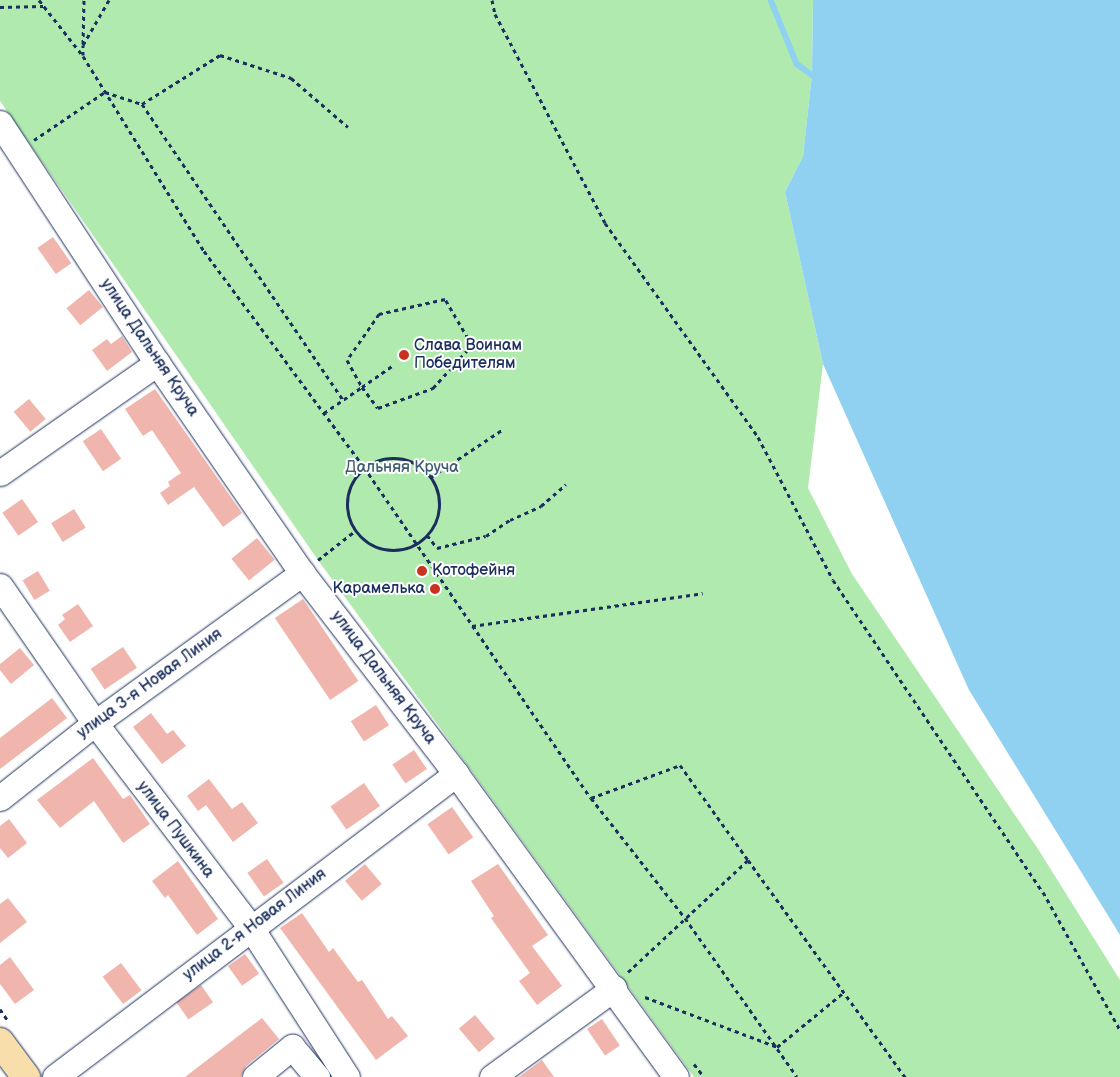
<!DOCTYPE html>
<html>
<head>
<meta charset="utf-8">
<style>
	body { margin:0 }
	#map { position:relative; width:1120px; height:1077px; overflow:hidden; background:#fff; font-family:"Balsamiq Sans",sans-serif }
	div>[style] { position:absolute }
	.green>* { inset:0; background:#b0eaae }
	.water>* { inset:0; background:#90d1f2 }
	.stream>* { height:5.5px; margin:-2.75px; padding:0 2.75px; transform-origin:2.75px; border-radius:2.75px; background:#90d1f2 }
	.building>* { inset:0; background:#f0b5ad; transform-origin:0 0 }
	.path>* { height:3px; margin-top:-1.5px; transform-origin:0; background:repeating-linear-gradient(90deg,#1b2f5e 0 4px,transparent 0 8px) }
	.path>.ring { margin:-1.5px; padding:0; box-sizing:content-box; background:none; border:3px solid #1b2f5e; border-radius:50% }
	.roads { filter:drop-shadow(0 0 1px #1b2f5e) drop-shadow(0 0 1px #1b2f5e) }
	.minor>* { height:25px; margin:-12.5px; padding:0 12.5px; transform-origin:12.5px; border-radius:12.5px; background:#fff }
	.major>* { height:28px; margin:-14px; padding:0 14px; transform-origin:14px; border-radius:14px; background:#f8deab }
	.dots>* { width:14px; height:14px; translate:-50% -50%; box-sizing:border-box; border:2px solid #fff; border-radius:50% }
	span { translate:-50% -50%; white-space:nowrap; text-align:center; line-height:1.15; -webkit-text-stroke:4px #fff; paint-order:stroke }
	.poi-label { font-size:16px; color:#1b2f5e }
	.left { translate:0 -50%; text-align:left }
	.right { translate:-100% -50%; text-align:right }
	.street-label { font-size:16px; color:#1b2f5e }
	.park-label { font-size:16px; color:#405e72 }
</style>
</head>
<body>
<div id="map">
	<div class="green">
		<i style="clip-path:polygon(0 0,813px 0,812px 74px,803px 156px,785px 192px,823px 364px,808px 488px,852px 574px,1038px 849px,1120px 980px,1120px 1077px,694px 1077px,318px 560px,0 101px)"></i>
	</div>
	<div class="water">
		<i style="clip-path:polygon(813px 0,1120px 0,1120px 935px,969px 690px,823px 364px,785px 192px,803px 156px,812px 74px)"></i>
	</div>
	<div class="stream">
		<i style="left:771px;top:0;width:69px;rotate:67.9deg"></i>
		<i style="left:797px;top:64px;width:24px;rotate:36deg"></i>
	</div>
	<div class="building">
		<i style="left:53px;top:237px;width:32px;height:19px;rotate:55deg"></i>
		<i style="left:89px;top:290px;width:22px;height:29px;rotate:51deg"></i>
		<i style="clip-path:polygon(122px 336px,132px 352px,107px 371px,92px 350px,107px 339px,111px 344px)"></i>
		<i style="clip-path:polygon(155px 389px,242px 513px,223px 527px,194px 487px,168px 505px,160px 493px,170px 486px,168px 482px,181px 473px,152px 430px,143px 436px,125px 409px)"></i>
		<i style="left:29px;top:399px;width:26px;height:20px;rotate:50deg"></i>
		<i style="left:101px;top:429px;width:36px;height:22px;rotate:56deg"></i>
		<i style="left:22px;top:499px;width:28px;height:24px;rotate:55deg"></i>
		<i style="left:74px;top:509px;width:22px;height:27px;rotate:58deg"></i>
		<i style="left:257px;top:538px;width:28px;height:33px;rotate:51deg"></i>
		<i style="left:38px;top:571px;width:23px;height:18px;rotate:59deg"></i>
		<i style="left:303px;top:599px;width:99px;height:34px;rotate:56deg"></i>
		<i style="clip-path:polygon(78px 604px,93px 626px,70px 642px,58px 625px,65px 619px,62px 615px)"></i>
		<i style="left:123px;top:647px;width:25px;height:39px;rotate:56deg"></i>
		<i style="clip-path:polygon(20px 648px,34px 665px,11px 684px,0 670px,0 664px)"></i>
		<i style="clip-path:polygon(52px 698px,67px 718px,0 769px,0 738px)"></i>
		<i style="left:376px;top:705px;width:24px;height:30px;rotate:57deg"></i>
		<i style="clip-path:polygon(151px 713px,167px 734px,173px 730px,186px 746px,162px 764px,133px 727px)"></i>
		<i style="left:414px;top:750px;width:23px;height:26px;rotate:56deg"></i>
		<i style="clip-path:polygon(93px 758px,123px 799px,130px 795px,150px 824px,123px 843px,94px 801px,60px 828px,37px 800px)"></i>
		<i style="clip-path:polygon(209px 779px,232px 809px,242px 802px,258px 823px,233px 842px,206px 805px,198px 811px,187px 796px)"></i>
		<i style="left:364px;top:783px;width:28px;height:41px;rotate:55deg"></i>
		<i style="left:452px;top:807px;width:37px;height:30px;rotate:55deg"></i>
		<i style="clip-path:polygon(9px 819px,27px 843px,8px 858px,0 848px,0 826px)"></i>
		<i style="left:267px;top:859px;width:29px;height:24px;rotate:55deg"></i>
		<i style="clip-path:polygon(178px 861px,218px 919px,197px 935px,168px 895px,165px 898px,152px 881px)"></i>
		<i style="left:365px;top:864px;width:26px;height:26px;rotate:50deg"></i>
		<i style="clip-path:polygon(498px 864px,548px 935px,532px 946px,562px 986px,537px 1005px,519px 981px,530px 973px,491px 918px,494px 916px,471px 881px)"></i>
		<i style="clip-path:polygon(8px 898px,27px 922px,0 943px,0 904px)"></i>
		<i style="clip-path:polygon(302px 913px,329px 952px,333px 948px,358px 982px,362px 980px,388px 1019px,392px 1016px,408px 1036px,376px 1060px,280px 928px)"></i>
		<i style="left:245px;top:954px;width:24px;height:21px;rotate:54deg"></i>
		<i style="clip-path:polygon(10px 957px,34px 990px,15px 1004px,0 984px,0 965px)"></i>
		<i style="left:121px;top:963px;width:34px;height:23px;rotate:53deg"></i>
		<i style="left:201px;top:985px;width:21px;height:30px;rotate:55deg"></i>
		<i style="left:475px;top:1015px;width:31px;height:21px;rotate:50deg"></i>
		<i style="clip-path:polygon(262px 1018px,279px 1039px,246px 1066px,241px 1077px,185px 1077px)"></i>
		<i style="left:602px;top:1019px;width:32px;height:18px;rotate:56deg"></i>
		<i style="clip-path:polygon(542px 1060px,554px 1077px,519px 1077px)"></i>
	</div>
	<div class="path">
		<i style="left:39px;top:0;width:71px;rotate:51.8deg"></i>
		<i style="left:83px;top:56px;width:229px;rotate:58.2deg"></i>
		<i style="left:204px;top:251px;width:269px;rotate:53.5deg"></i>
		<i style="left:364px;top:467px;width:401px;rotate:55.6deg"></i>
		<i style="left:591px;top:798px;width:152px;rotate:51.9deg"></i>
		<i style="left:685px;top:918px;width:194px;rotate:54.8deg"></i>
		<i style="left:492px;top:0;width:14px;rotate:78deg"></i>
		<i style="left:495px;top:14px;width:236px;rotate:62.2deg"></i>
		<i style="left:605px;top:223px;width:263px;rotate:54.4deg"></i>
		<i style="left:758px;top:437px;width:161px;rotate:62.3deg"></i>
		<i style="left:833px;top:580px;width:376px;rotate:56.1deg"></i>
		<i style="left:1043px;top:892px;width:158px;rotate:60.8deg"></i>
		<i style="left:0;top:7px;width:43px;rotate:-1.3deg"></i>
		<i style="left:83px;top:44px;width:44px;rotate:-88.7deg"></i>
		<i style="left:83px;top:55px;width:10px;rotate:-90deg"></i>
		<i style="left:83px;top:45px;width:52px;rotate:-60deg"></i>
		<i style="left:142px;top:104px;width:92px;rotate:-32.1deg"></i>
		<i style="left:220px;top:55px;width:75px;rotate:17.9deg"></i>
		<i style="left:291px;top:78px;width:75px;rotate:40.7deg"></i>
		<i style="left:34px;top:140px;width:86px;rotate:-34.1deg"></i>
		<i style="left:105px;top:92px;width:39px;rotate:18deg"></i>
		<i style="left:142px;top:104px;width:358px;rotate:55.8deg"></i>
		<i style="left:324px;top:413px;width:46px;rotate:-34.4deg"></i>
		<i style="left:362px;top:387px;width:26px;rotate:53deg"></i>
		<i style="left:378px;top:408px;width:59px;rotate:-20deg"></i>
		<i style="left:433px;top:388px;width:58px;rotate:-47.8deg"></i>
		<i style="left:472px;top:345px;width:53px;rotate:-120.4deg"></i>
		<i style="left:445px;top:299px;width:68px;rotate:167.2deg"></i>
		<i style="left:379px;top:314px;width:56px;rotate:124.8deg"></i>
		<i style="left:347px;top:360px;width:31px;rotate:61deg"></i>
		<i style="left:362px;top:387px;width:38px;rotate:-35deg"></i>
		<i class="ring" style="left:347px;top:458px;width:89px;height:89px"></i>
		<i style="left:431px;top:477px;width:85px;rotate:-33.5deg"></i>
		<i style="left:427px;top:535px;width:16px;rotate:52deg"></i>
		<i style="left:437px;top:548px;width:50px;rotate:-13.8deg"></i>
		<i style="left:486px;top:536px;width:29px;rotate:-34deg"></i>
		<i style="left:510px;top:520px;width:34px;rotate:-24deg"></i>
		<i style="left:541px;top:506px;width:33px;rotate:-41deg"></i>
		<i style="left:318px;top:560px;width:47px;rotate:-38.1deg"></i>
		<i style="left:472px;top:626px;width:233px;rotate:-8.1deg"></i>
		<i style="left:591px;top:798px;width:95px;rotate:-20.3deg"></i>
		<i style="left:680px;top:765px;width:117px;rotate:54.4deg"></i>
		<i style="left:628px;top:972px;width:164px;rotate:-43deg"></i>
		<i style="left:748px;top:860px;width:268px;rotate:54.1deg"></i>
		<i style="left:645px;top:997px;width:141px;rotate:20.7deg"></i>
		<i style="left:777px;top:1047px;width:85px;rotate:-39.3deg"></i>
		<i style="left:0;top:1009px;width:14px;rotate:56deg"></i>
		<i style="left:694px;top:1064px;width:16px;rotate:52deg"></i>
	</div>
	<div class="roads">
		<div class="minor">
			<i style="left:0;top:123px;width:287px;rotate:56.8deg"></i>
			<i style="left:157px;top:363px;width:255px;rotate:55.4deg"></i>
			<i style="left:302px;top:573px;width:253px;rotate:52.5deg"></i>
			<i style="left:456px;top:774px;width:374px;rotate:54deg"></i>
			<i style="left:0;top:473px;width:192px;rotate:-35deg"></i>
			<i style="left:0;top:586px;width:167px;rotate:55.3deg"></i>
			<i style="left:95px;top:723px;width:258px;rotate:52.7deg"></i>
			<i style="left:251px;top:928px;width:177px;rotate:57.2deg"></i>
			<i style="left:0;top:798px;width:121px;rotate:-38.3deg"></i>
			<i style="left:95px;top:723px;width:256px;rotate:-35.9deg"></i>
			<i style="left:55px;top:1077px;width:503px;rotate:-37.08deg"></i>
			<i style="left:255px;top:1077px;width:48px;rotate:-39deg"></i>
			<i style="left:292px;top:1047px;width:39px;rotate:50deg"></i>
			<i style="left:492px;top:1077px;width:151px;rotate:-36.1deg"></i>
		</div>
		<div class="major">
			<i style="left:0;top:1042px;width:44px;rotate:53.4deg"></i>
		</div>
	</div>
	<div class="dots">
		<i style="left:404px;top:355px;background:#c8321e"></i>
		<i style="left:422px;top:571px;background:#c8321e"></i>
		<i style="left:435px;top:589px;background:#c8321e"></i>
	</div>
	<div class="poi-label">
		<span class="left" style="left:414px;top:355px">Слава Воинам<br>Победителям</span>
		<span class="left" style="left:432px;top:571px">Котофейня</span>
		<span class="right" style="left:425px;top:589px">Карамелька</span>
	</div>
	<div class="street-label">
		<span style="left:149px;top:348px;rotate:56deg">улица Дальняя Круча</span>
		<span style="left:383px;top:678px;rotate:53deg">улица Дальняя Круча</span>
		<span style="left:150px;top:684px;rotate:-36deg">улица 3-я Новая Линия</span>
		<span style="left:175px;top:830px;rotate:53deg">улица Пушкина</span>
		<span style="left:255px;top:925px;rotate:-37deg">улица 2-я Новая Линия</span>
	</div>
	<div class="park-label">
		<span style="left:402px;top:468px">Дальняя Круча</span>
	</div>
</div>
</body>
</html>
